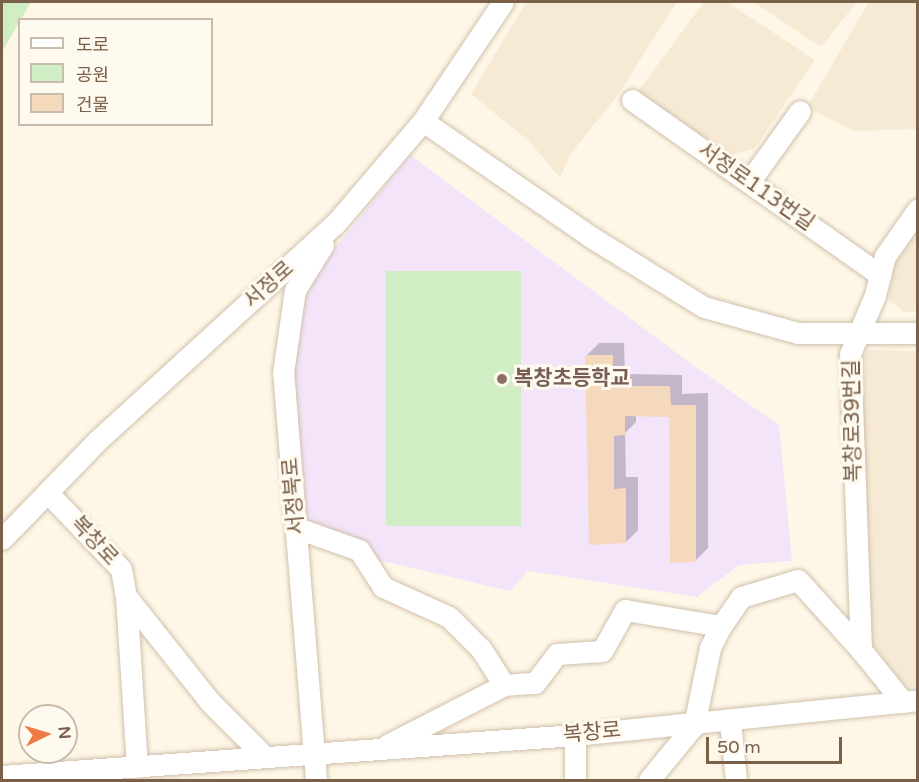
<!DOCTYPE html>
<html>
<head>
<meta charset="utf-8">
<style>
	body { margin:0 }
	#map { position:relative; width:919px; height:782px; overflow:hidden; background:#fef7e7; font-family:"Varela Round","Noto Sans KR",sans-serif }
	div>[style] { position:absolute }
	.residential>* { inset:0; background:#f6ead5 }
	.education>* { inset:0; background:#f4e4fa }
	.green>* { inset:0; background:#d1edc4; transform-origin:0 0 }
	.shadow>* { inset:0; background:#0003 }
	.building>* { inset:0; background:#f5d9bd }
	.roads { filter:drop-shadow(0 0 2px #d1c0ac) drop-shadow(0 0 2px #d1c0ac) }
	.minor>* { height:21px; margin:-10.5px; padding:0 10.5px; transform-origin:10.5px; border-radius:10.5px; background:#fff }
	.dots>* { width:16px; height:16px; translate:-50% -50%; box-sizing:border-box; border:3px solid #fffaef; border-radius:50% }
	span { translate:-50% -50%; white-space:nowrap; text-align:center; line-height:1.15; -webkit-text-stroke:6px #fffaef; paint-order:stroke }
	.street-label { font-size:21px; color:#7a5f49 }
	.education-label { font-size:21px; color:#785e54; font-weight:700 }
	.left { translate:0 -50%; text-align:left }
	.frame { position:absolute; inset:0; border:3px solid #7a5f49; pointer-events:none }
	.legend { position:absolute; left:18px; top:18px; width:195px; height:108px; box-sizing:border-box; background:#fffaef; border:2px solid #cabcad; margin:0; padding:8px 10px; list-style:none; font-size:18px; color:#7a5f49 }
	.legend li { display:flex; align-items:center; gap:12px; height:30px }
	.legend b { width:30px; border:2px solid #cabcad }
	.north { position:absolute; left:18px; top:704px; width:60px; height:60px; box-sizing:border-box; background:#fffaef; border:2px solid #cabcad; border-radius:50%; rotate:85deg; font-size:16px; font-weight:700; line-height:24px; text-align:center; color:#7a5f49 }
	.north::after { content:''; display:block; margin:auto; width:21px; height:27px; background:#ee7b46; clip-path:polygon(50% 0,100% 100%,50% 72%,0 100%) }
	.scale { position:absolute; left:706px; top:737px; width:136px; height:27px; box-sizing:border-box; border:3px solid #7a5f49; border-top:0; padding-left:8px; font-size:18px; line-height:21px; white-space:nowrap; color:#7a5f49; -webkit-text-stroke:4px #fffaef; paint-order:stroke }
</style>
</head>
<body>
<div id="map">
	<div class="residential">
		<i style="clip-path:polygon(526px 2px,677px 2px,617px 96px,572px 152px,560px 178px,530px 142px,471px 94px)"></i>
		<i style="clip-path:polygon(704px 2px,727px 2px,815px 60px,754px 149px,726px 156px,636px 94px)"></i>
		<i style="clip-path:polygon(753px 2px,857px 2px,821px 47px)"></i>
		<i style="clip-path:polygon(869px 2px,917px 2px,917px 129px,853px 131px,807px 107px)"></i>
		<i style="clip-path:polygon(917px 231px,917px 311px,904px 312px,889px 300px,893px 268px)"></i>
		<i style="clip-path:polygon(868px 350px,917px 351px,917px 686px,905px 687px,863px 632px,856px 366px)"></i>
	</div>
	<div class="education">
		<i style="clip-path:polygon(410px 155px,693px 365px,779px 425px,792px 561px,739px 565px,697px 597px,528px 571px,510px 591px,357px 555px,298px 531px,289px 354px,300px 311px,319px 268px)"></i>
	</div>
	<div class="green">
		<i style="clip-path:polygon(2px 2px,31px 2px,2px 52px)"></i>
		<i style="left:521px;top:271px;width:255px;height:135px;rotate:90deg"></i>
	</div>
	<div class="shadow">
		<i style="clip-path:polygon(599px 343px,624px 343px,625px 374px,682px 375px,682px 394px,708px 393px,708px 548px,696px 560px,671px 416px,636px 415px,636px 422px,625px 433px,626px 477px,638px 477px,638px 530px,626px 542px,590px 543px,587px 355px)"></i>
	</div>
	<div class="building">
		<i style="clip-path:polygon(585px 355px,613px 355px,613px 386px,670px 386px,671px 405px,696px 405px,696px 562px,670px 563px,669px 417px,625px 416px,625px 435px,614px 436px,614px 489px,626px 488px,626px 543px,589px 545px)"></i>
	</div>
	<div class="roads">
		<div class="minor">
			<i style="left:632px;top:100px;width:304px;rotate:35.2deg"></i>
			<i style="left:423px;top:121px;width:204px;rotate:34.6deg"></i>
			<i style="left:591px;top:237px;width:133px;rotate:31.8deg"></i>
			<i style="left:704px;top:307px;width:98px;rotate:15.5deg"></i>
			<i style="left:798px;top:333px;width:120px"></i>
			<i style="left:749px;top:182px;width:87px;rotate:-54.3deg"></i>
			<i style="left:48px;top:493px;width:105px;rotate:46.2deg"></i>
			<i style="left:121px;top:569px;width:27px;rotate:80deg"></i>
			<i style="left:126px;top:596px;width:171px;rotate:86.3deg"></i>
			<i style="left:297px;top:528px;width:66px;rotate:19.5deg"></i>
			<i style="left:359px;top:550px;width:44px;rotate:57deg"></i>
			<i style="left:383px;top:587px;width:72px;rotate:24.4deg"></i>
			<i style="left:449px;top:617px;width:45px;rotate:45deg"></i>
			<i style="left:481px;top:649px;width:43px;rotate:57.4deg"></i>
			<i style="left:504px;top:685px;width:31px;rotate:-4deg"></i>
			<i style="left:535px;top:683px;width:36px;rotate:-53deg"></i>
			<i style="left:557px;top:654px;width:45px;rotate:-3.8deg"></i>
			<i style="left:602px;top:651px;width:47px;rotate:-60.7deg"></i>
			<i style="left:625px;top:610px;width:97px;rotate:9.5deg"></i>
			<i style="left:721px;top:626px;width:25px;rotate:117deg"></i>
			<i style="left:710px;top:648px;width:79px;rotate:101.7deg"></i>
			<i style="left:694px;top:725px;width:71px;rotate:129.3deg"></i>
			<i style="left:2px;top:539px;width:136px;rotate:-45.9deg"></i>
			<i style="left:97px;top:441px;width:322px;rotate:-42.4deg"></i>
			<i style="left:335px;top:224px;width:135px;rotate:-49.5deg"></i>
			<i style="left:423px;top:121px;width:143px;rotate:-56.1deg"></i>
			<i style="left:126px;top:596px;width:135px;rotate:51.6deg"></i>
			<i style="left:210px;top:702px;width:78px;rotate:45deg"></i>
			<i style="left:721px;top:626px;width:35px;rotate:-55deg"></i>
			<i style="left:741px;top:597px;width:59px;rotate:-16.6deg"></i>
			<i style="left:798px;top:580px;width:94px;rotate:48deg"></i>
			<i style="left:903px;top:702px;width:67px;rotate:-128.9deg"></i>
			<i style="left:861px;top:650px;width:296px;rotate:-92.1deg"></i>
			<i style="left:850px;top:354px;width:64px;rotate:-67deg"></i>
			<i style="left:875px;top:295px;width:40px;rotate:-75.6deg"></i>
			<i style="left:885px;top:256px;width:57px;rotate:-54.9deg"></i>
			<i style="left:730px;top:722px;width:58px;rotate:84.1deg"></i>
			<i style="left:575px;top:735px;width:45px;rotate:90deg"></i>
			<i style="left:387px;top:745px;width:131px;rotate:-27.1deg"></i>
			<i style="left:2px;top:776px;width:574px;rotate:-4.09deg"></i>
			<i style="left:575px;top:735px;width:345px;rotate:-5.8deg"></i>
			<i style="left:316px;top:780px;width:408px;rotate:-94.6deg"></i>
			<i style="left:283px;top:373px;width:84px;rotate:-81.8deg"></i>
			<i style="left:295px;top:290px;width:53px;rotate:-58.1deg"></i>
		</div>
	</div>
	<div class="dots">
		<i style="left:502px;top:379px;background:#8d6e63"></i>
	</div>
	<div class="street-label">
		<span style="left:756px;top:187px;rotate:35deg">서정로113번길</span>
		<span style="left:269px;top:285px;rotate:-42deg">서정로</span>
		<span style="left:853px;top:421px;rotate:-91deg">복창로39번길</span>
		<span style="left:294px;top:496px;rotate:-95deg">서정북로</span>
		<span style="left:94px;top:541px;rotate:47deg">복창로</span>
		<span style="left:592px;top:733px;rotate:-5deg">복창로</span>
	</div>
	<div class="education-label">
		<span class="left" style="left:514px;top:379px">복창초등학교</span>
	</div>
	<div class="frame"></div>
	<ul class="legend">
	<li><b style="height:8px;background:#fff"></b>도로</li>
	<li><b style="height:16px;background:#d1edc4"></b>공원</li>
	<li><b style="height:16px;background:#f5d9bd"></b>건물</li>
	</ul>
	<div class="north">N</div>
	<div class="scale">50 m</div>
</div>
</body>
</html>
